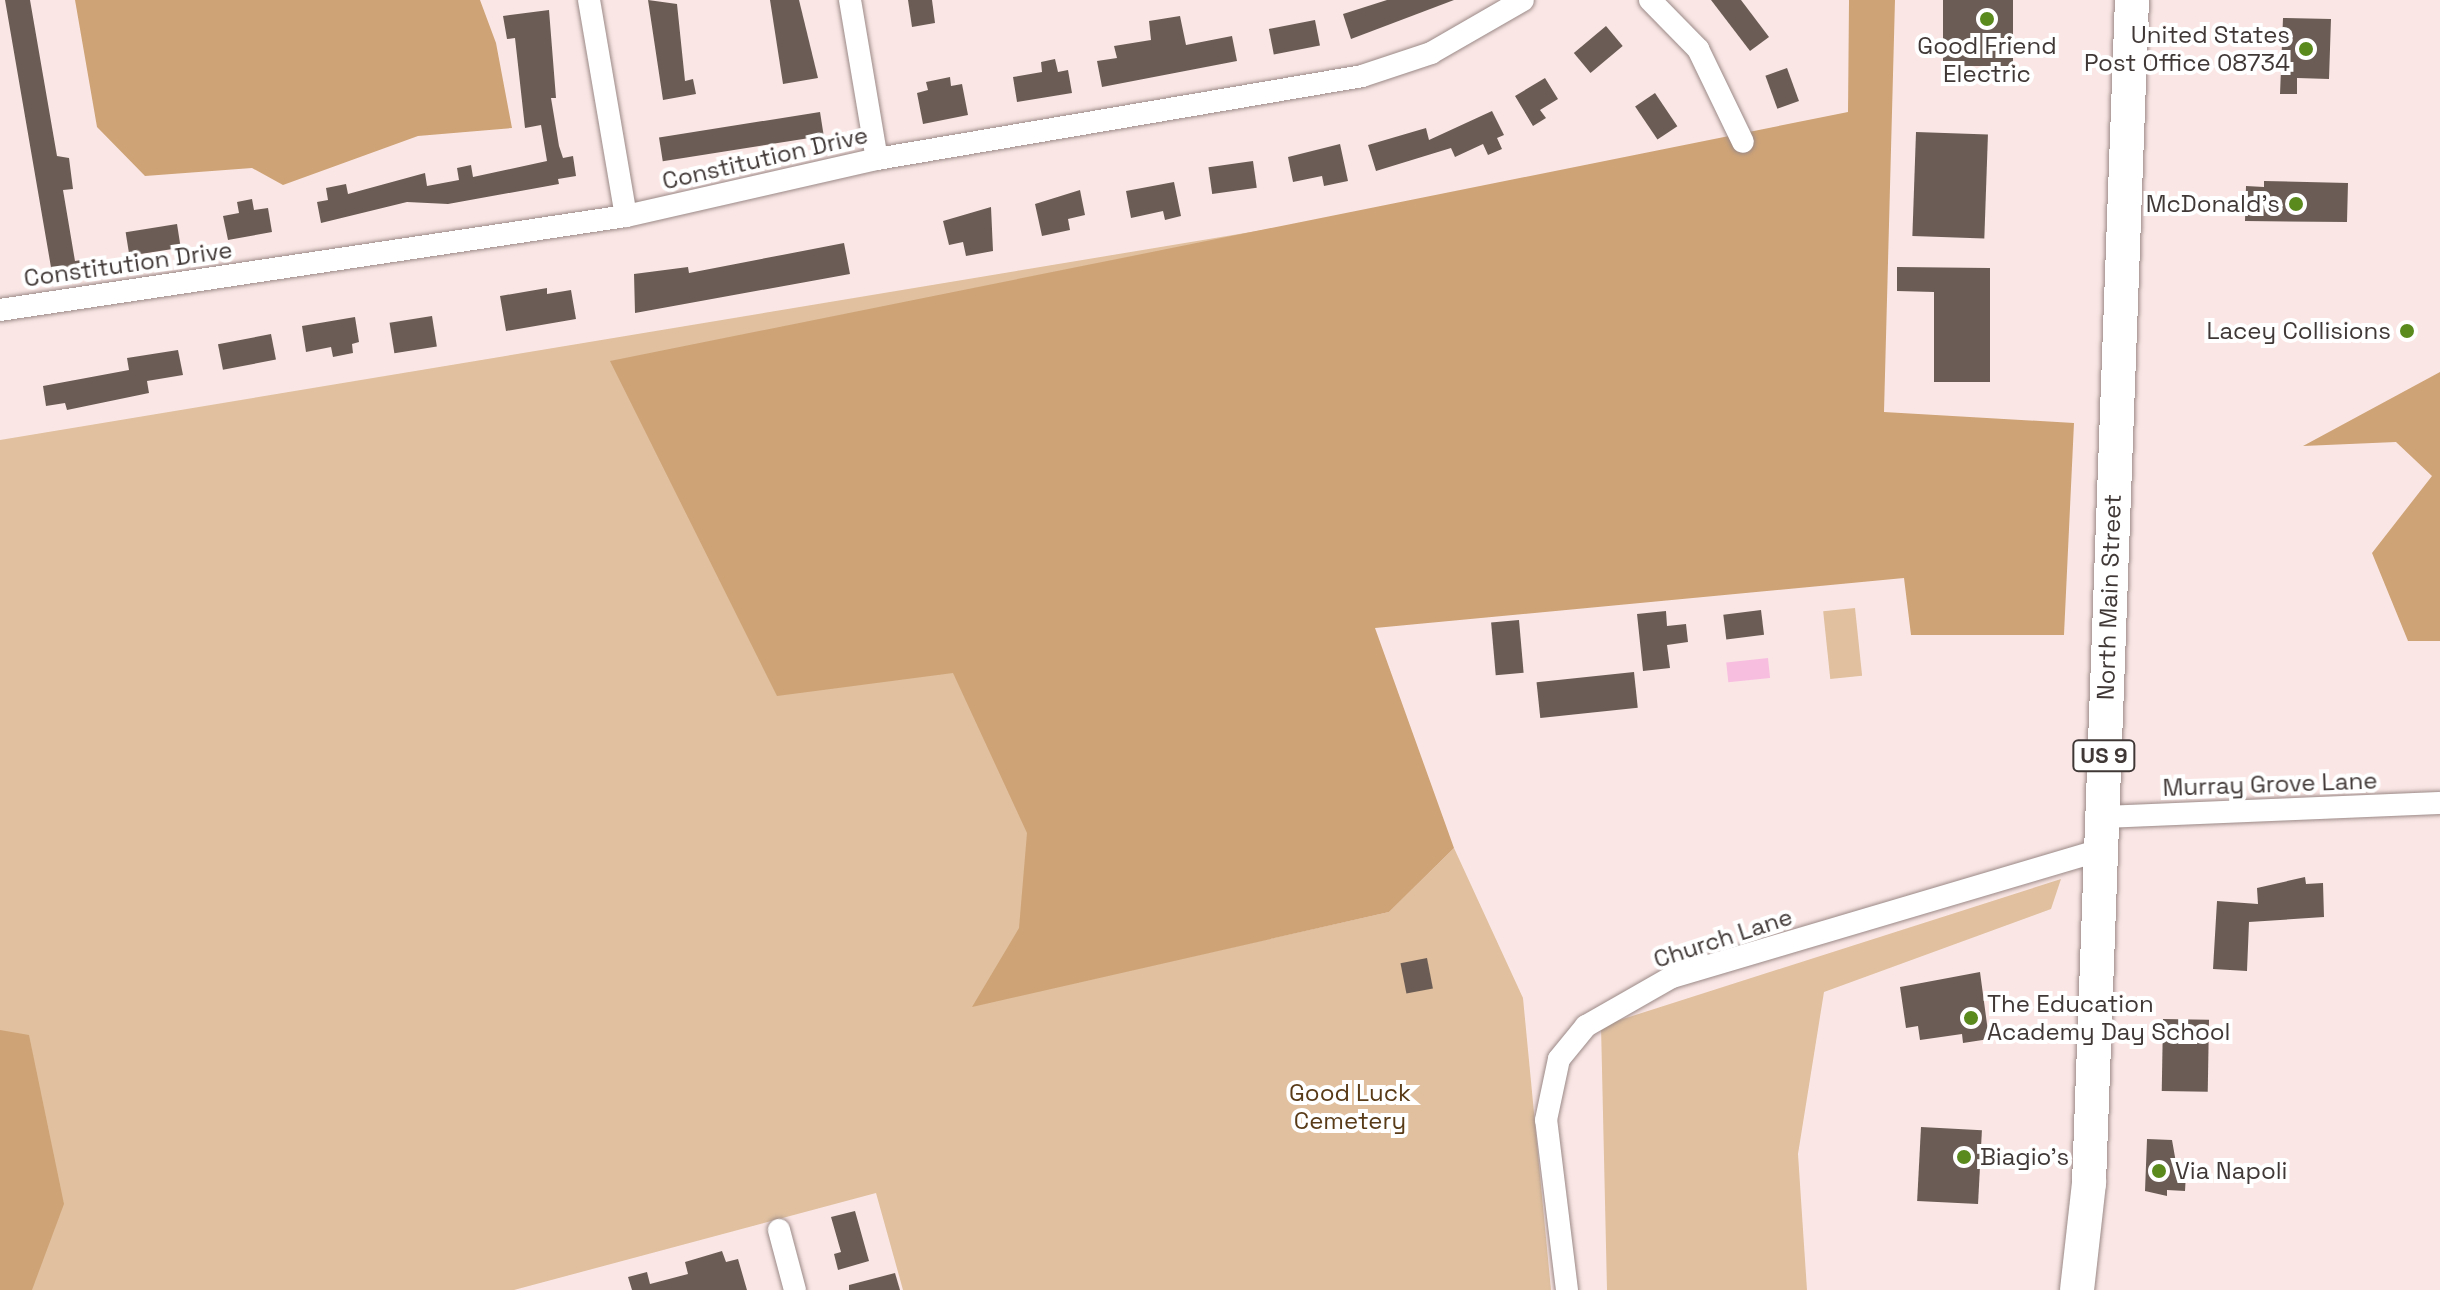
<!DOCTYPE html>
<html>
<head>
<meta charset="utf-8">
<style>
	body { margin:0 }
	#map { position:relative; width:2440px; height:1290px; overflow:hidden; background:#fae7e5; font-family:"Space Grotesk",sans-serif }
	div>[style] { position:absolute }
	.green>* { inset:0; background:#e0c09f; transform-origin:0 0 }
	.forest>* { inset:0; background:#cea376 }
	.water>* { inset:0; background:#f8bee0; transform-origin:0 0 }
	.building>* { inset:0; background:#6b5d56; transform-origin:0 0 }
	.roads { filter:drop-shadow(0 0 2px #9a8987) drop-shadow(0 0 2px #9a8987) }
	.minor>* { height:22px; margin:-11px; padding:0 11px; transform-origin:11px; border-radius:11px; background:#fff }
	.highway>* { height:34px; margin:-17px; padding:0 17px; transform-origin:17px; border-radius:17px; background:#fff }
	.dots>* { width:22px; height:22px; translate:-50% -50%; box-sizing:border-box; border:4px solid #fff; border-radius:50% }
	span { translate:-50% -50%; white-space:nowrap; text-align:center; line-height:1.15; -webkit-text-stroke:8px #fff; paint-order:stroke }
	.shield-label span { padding:2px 6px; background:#fff; border:2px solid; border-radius:6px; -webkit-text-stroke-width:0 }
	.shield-label { font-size:22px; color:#403837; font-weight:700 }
	.poi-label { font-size:24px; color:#403837 }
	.right { translate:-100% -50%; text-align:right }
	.left { translate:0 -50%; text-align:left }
	.street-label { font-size:24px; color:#403837 }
	.park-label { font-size:24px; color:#593b18 }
</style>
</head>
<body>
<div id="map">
	<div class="green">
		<i style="clip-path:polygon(1311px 222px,1003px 999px,1389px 912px,1454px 848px,1523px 998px,1551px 1290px,903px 1290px,876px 1193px,514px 1290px,0 1290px,0 440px)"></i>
		<i style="left:1855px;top:608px;width:68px;height:32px;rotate:84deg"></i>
		<i style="clip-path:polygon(2061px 879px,2051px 909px,1824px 992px,1798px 1154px,1807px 1290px,1607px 1290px,1601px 1026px)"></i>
	</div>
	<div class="forest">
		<i style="clip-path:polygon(75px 0,480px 0,496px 43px,512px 128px,418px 136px,283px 185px,252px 168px,145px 176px,97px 127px)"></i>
		<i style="clip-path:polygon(1849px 0,1895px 0,1884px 412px,2074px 423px,2064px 635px,1911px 635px,1904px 578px,1375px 628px,1454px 848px,1389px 912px,972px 1007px,1019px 928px,1027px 833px,953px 673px,777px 696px,610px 361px,1848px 112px)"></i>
		<i style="clip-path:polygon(2440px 372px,2440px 641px,2408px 641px,2372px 553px,2432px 476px,2396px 442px,2303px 446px)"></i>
		<i style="clip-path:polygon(0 1030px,29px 1035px,64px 1204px,32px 1290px,0 1290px)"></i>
	</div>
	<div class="water">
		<i style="left:1768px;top:658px;width:20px;height:42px;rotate:84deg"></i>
	</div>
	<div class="building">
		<i style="clip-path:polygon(5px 0,30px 0,57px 156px,69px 158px,73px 189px,63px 190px,75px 261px,99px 257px,101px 272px,53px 279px)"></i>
		<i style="clip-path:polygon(648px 0,677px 4px,685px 81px,693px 79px,696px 94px,663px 100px)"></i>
		<i style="clip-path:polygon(770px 0,799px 0,818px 78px,783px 84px)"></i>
		<i style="clip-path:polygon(908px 0,932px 0,935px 23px,912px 27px)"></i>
		<i style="clip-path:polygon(1387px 0,1454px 0,1351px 39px,1343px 14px)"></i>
		<i style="clip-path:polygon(1711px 0,1741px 0,1769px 37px,1750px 51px)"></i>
		<i style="left:1943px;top:0;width:70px;height:66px"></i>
		<i style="clip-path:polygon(549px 10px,556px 98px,551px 98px,559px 146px,563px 158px,573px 156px,576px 176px,558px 179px,559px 184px,448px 204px,407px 202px,321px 223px,317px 202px,328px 200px,326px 188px,346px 184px,348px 194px,425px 173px,427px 186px,459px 180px,457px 168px,471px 165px,473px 177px,547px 161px,541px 125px,525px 128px,515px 38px,507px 39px,503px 16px)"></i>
		<i style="clip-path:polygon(1180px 16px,1186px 45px,1232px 36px,1237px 61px,1102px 87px,1097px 61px,1117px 58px,1114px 46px,1151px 40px,1149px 21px)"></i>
		<i style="clip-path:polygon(2283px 18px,2331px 19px,2329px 79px,2297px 78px,2297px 94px,2280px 94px)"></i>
		<i style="left:1315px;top:20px;width:26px;height:47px;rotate:79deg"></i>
		<i style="left:1606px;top:26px;width:26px;height:42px;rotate:50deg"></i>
		<i style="clip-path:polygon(1055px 59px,1058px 72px,1068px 70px,1072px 93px,1017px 102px,1013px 77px,1042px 72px,1041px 62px)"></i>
		<i style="left:1787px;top:68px;width:35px;height:23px;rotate:70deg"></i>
		<i style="clip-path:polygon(950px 77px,951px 86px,962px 84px,968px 115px,923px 124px,917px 93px,928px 90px,926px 82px)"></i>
		<i style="clip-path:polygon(1545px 78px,1558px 99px,1540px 110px,1546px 118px,1533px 126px,1515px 96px)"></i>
		<i style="left:1655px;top:93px;width:40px;height:24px;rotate:56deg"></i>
		<i style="clip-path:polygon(1492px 111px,1504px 135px,1497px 138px,1502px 149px,1488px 155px,1483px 144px,1455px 157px,1451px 148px,1376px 171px,1368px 145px,1426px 128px,1429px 140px)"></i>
		<i style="left:820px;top:112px;width:24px;height:163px;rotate:81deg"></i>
		<i style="left:1916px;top:132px;width:72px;height:104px;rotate:2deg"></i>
		<i style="clip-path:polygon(1340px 144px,1348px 181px,1324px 186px,1322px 176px,1293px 182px,1288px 157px)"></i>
		<i style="left:1253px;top:161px;width:27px;height:45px;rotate:82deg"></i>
		<i style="clip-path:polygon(2264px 181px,2348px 183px,2347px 222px,2245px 221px,2246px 186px,2264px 187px)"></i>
		<i style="clip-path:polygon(1174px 182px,1181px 216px,1165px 220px,1163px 211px,1131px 218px,1126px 191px)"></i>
		<i style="clip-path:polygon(1080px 190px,1085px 215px,1068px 219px,1070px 230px,1042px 236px,1035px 204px)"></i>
		<i style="clip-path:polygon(252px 199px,254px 210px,268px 208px,272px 232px,228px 240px,223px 216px,239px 213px,237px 202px)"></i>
		<i style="clip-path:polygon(991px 207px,993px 251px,966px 256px,963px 242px,949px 245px,943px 221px)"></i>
		<i style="left:177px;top:224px;width:24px;height:52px;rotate:81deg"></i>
		<i style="clip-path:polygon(844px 243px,850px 274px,635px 313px,634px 274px,688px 267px,689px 273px)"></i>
		<i style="clip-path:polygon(1897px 267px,1990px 268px,1990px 382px,1934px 382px,1934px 292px,1897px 291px)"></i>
		<i style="clip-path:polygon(547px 288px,547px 294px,571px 290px,576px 319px,506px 331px,500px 296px)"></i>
		<i style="left:432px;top:316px;width:31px;height:43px;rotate:81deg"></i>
		<i style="clip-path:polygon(355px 317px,359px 342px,352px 344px,353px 353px,333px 357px,331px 347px,306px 352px,302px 326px)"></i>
		<i style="left:271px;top:334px;width:26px;height:54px;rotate:79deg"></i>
		<i style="clip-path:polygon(178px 350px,183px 375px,147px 381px,149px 393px,67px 410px,65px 403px,46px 406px,43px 386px,129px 370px,127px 358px)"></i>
		<i style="left:1761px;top:610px;width:25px;height:38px;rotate:83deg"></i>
		<i style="clip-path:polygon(1666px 611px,1667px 626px,1686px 624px,1688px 642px,1667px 645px,1670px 668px,1643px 671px,1637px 614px)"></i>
		<i style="left:1519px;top:620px;width:53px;height:28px;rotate:85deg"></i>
		<i style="left:1634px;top:672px;width:36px;height:98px;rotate:84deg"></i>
		<i style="clip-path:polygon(2305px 877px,2306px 884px,2323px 883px,2324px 917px,2249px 922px,2247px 971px,2213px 969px,2217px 901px,2258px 904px,2257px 888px)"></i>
		<i style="left:1427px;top:958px;width:31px;height:27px;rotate:79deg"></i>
		<i style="clip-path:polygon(1980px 972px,1989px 1039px,1963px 1043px,1962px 1034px,1920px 1040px,1918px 1026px,1906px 1028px,1900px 987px)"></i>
		<i style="left:2163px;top:1019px;width:46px;height:72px;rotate:1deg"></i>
		<i style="left:1921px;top:1127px;width:61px;height:74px;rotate:3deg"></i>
		<i style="clip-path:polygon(2147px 1139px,2172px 1140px,2178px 1174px,2186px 1174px,2185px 1191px,2167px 1190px,2167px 1196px,2145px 1191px)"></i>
		<i style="clip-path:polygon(855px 1211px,869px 1261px,838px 1270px,834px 1254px,841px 1252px,831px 1217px)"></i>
		<i style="clip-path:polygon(722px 1251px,726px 1262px,738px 1259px,747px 1290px,632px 1290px,628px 1277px,647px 1272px,650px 1284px,688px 1274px,685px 1262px)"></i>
		<i style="clip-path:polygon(895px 1273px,900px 1290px,849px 1290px,849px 1285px)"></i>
	</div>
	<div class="roads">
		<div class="minor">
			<i style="left:589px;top:0;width:219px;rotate:80.3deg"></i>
			<i style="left:850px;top:0;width:161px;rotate:80.4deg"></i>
			<i style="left:1650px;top:0;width:69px;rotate:45.6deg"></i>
			<i style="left:1698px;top:49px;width:103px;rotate:64.2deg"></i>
			<i style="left:0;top:310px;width:633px;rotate:-8.54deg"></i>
			<i style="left:626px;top:216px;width:257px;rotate:-12.8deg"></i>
			<i style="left:877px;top:159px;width:492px;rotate:-9.7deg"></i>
			<i style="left:1362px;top:76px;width:73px;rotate:-18.4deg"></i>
			<i style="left:1431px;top:53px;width:106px;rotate:-29.9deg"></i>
			<i style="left:2103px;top:817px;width:337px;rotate:-2.4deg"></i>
			<i style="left:779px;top:1230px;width:62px;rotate:75.1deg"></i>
			<i style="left:1567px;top:1290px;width:171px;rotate:-97deg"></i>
			<i style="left:1546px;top:1120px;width:62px;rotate:-78deg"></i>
			<i style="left:1559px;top:1059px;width:43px;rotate:-50.7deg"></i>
			<i style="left:1586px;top:1026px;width:99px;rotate:-29.7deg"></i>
			<i style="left:1672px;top:977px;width:448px;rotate:-16.5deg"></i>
		</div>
		<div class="highway">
			<i style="left:2077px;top:1290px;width:108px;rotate:-83.6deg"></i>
			<i style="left:2089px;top:1183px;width:1184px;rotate:-87.92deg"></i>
		</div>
	</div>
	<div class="dots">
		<i style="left:1987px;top:19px;background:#5a8a1e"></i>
		<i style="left:2306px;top:49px;background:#5a8a1e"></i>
		<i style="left:2296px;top:204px;background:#5a8a1e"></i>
		<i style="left:2407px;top:331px;background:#5a8a1e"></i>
		<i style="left:1971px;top:1018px;background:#5a8a1e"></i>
		<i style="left:1964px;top:1157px;background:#5a8a1e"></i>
		<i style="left:2159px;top:1171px;background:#5a8a1e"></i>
	</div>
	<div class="shield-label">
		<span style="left:2104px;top:756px">US 9</span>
	</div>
	<div class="poi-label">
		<span class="right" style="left:2290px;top:49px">United States<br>Post Office 08734</span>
		<span style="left:1987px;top:60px">Good Friend<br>Electric</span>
		<span class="right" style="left:2280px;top:204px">McDonald's</span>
		<span class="right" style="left:2391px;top:331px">Lacey Collisions</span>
		<span class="left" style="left:1987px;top:1018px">The Education<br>Academy Day School</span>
		<span class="left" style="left:1980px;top:1157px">Biagio's</span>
		<span class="left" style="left:2175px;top:1171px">Via Napoli</span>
	</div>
	<div class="street-label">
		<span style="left:765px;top:158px;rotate:-13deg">Constitution Drive</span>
		<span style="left:128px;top:264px;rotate:-8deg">Constitution Drive</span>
		<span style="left:2109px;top:597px;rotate:-88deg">North Main Street</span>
		<span style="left:2270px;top:784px;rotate:-2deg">Murray Grove Lane</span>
		<span style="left:1723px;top:938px;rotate:-18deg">Church Lane</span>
	</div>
	<div class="park-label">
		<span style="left:1350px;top:1107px">Good Luck<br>Cemetery</span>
	</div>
</div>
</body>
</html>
